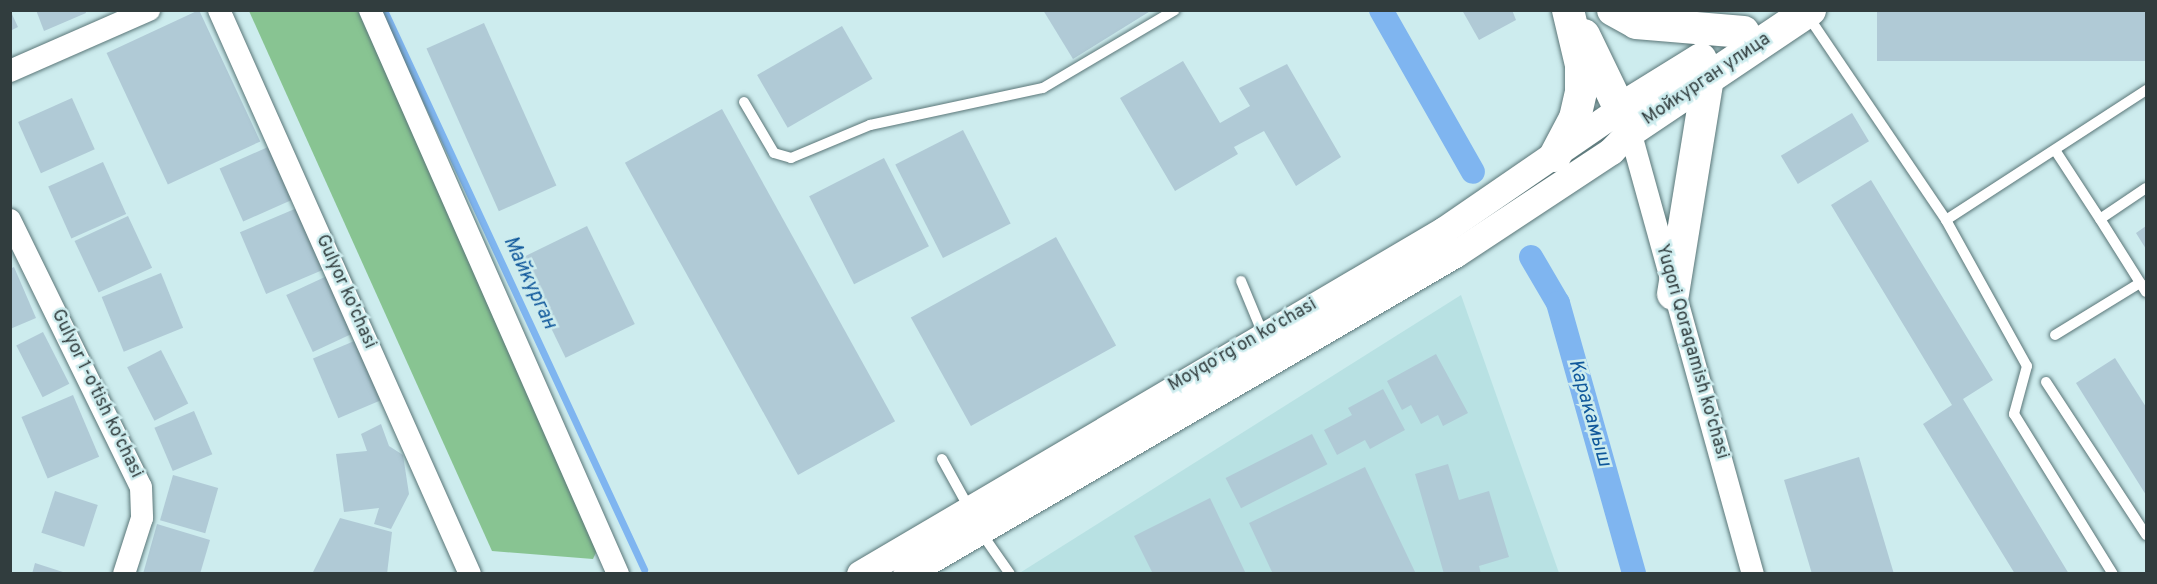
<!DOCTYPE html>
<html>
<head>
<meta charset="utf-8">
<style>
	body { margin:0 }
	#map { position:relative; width:2157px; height:584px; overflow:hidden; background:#cdecee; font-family:Overpass,sans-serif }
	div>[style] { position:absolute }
	.built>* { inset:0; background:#b8e1e3 }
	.green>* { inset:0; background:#88c492 }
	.stream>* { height:7px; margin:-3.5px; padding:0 3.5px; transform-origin:3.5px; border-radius:3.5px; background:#7fb5f0 }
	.canal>* { height:24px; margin:-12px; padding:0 12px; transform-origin:12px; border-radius:12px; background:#7fb5f0 }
	.building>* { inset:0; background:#b0cad6; transform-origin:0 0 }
	.roads { filter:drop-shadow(0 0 2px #5a7678) drop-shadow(0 0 2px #5a7678) }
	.service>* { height:10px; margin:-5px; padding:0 5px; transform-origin:5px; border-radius:5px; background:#fff }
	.minor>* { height:22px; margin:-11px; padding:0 11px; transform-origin:11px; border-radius:11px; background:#fff }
	.tertiary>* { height:27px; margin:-13.5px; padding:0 13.5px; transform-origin:13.5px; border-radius:13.5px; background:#fff }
	.secondary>* { height:32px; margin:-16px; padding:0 16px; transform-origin:16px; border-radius:16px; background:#fff }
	span { translate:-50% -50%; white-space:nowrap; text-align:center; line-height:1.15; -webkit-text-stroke:5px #cdecee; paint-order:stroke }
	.street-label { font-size:18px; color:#313d3e }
	.water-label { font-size:20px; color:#10589b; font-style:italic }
	.frame { position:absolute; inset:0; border:12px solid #313d3e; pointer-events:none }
</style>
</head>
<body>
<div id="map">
	<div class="built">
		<i style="clip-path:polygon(1461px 295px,1559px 573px,1018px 574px)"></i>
	</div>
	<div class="green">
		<i style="clip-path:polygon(249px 11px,358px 11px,600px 544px,593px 559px,492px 551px)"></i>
	</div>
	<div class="stream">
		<i style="left:384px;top:10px;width:617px;rotate:65.06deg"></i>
	</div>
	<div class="canal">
		<i style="left:1381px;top:10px;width:186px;rotate:60.4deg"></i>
		<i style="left:1531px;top:257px;width:53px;rotate:59.6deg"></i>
		<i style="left:1558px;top:303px;width:281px;rotate:74.3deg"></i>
	</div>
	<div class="building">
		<i style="clip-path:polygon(10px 10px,18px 27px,10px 31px)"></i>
		<i style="clip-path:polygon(36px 10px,85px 10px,86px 13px,44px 31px)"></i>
		<i style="left:199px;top:10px;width:145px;height:102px;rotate:65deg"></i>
		<i style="clip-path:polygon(1043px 10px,1152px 10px,1073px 59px)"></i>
		<i style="clip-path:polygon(1462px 10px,1512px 10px,1516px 20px,1479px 40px)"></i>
		<i style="left:2146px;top:10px;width:51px;height:269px;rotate:90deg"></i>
		<i style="left:484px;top:23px;width:178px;height:63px;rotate:66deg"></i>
		<i style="left:842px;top:26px;width:61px;height:98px;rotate:60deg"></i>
		<i style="clip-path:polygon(1183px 61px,1220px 123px,1250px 106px,1239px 88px,1287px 64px,1341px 157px,1296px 186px,1264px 131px,1234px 147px,1238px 154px,1175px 191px,1120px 98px)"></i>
		<i style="left:72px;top:98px;width:56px;height:59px;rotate:66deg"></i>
		<i style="left:722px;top:109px;width:357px;height:111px;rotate:61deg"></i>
		<i style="left:1852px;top:113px;width:33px;height:83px;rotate:59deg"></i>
		<i style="left:963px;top:130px;width:105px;height:76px;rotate:63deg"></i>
		<i style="left:268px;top:147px;width:58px;height:53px;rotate:66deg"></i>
		<i style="left:884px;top:158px;width:99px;height:84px;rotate:63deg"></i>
		<i style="left:103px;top:162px;width:57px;height:60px;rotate:66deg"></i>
		<i style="clip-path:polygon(1871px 180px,1993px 380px,1963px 399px,2069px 574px,2015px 574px,1923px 424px,1952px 405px,1831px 205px)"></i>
		<i style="left:297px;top:208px;width:67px;height:62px;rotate:67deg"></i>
		<i style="left:128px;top:216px;width:57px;height:59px;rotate:65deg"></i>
		<i style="left:587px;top:226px;width:109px;height:77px;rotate:64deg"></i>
		<i style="clip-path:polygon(2146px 226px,2146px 249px,2136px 233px)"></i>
		<i style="left:1056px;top:237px;width:124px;height:166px;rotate:61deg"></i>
		<i style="clip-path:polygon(14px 267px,36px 318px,10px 329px,10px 269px)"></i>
		<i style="left:161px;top:273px;width:59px;height:64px;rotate:68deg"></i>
		<i style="left:327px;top:276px;width:63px;height:45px;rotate:65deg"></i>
		<i style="left:43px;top:332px;width:58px;height:30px;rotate:63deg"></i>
		<i style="left:359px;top:339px;width:65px;height:50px;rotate:67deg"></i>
		<i style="left:161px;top:350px;width:60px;height:38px;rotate:63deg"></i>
		<i style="clip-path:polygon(1436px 354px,1468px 413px,1443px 426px,1438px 415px,1421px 424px,1411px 405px,1402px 410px,1387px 381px)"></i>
		<i style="clip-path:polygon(2115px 358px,2146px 407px,2146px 495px,2076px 383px)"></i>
		<i style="clip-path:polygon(1383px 389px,1405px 430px,1370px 449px,1365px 440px,1337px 455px,1324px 430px,1352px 415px,1348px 408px)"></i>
		<i style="left:73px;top:395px;width:67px;height:56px;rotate:67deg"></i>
		<i style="left:194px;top:411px;width:47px;height:43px;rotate:67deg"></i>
		<i style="clip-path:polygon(381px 424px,389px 446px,403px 455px,409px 494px,391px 529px,374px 524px,379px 508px,344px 512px,336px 454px,367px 451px,361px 434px)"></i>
		<i style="left:1312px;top:434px;width:34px;height:97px;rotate:63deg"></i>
		<i style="clip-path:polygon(1859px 457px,1894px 574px,1812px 574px,1784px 480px)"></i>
		<i style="clip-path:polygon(1448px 464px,1459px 500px,1489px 491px,1509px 557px,1479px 566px,1481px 574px,1444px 574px,1415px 474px)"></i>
		<i style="clip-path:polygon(1365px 467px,1416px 574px,1273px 574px,1249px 523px)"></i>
		<i style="left:173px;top:475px;width:47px;height:47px;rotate:16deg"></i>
		<i style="left:55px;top:491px;width:45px;height:44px;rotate:18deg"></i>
		<i style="clip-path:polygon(1210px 498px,1246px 574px,1153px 574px,1134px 536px)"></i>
		<i style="clip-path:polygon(340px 518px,392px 532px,387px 574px,312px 574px)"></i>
		<i style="clip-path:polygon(157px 524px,210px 540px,200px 574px,143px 574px)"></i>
		<i style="clip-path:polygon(35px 563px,66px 573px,66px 574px,32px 574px)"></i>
	</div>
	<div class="roads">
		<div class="service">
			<i style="left:1808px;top:16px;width:246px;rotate:55.9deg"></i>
			<i style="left:1946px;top:220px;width:167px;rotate:61deg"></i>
			<i style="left:2027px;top:366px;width:50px;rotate:105.2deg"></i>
			<i style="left:2014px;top:414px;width:188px;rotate:58.3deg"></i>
			<i style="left:744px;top:102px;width:59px;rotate:59.5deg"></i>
			<i style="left:774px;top:153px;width:18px;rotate:16deg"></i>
			<i style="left:791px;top:158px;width:86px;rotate:-22.7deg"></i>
			<i style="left:870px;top:125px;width:177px;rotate:-12.1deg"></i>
			<i style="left:1043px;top:88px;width:153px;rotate:-30.6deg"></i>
			<i style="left:2055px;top:150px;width:82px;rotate:56.9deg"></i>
			<i style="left:2146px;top:188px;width:55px;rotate:146deg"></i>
			<i style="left:2100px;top:219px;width:86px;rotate:57.8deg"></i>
			<i style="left:1946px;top:220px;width:239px;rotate:-33deg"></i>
			<i style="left:1241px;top:281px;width:57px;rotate:67.5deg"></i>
			<i style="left:2055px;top:335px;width:100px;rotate:-31.5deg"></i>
			<i style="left:2046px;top:382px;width:183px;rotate:56.8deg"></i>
			<i style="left:942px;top:459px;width:56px;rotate:61.1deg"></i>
			<i style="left:980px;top:531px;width:52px;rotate:55.1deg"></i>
		</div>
		<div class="minor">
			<i style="left:219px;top:10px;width:617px;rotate:66.01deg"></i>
			<i style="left:370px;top:10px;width:616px;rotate:66.26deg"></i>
			<i style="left:10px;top:71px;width:152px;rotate:-23.7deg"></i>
			<i style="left:1630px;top:131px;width:460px;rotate:74.5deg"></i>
			<i style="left:10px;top:220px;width:297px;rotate:63.9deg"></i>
			<i style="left:141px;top:487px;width:31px;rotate:88deg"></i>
			<i style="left:142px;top:518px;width:59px;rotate:107.8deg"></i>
		</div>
		<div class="tertiary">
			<i style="left:860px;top:574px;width:678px;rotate:-30.5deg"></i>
			<i style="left:1444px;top:230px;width:214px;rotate:-34.5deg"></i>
			<i style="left:906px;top:574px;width:635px;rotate:-30.24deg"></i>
			<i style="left:1455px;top:254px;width:187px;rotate:-33.4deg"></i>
			<i style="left:1611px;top:151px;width:28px;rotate:-46deg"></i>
		</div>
		<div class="secondary">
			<i style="left:1613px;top:10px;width:26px;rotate:29deg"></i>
			<i style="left:1636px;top:23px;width:108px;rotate:4.8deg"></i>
			<i style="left:1584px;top:35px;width:103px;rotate:64.2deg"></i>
			<i style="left:1620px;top:109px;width:95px;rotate:-31.7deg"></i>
			<i style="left:1630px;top:131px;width:217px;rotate:-33.9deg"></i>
			<i style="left:1555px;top:156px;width:43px;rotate:-62.2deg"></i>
			<i style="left:1575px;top:118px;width:28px;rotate:-77deg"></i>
			<i style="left:1581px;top:91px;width:26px;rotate:-90deg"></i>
			<i style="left:1581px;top:65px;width:57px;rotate:-103.3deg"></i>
			<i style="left:1673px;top:294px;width:218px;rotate:-80.8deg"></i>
		</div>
	</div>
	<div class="street-label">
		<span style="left:1707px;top:80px;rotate:-34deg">Мойкурган улица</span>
		<span style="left:345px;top:292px;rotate:66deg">Gulyor ko'chasi</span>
		<span style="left:1243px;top:346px;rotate:-30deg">Moyqoʻrgʻon koʻchasi</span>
		<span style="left:1691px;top:352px;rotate:74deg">Yuqori Qoraqamish ko'chasi</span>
		<span style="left:96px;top:394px;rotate:64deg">Gulyor 1-o'tish ko'chasi</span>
	</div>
	<div class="water-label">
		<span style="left:529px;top:283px;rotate:65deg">Майкурган</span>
		<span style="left:1589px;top:413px;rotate:74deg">Каракамыш</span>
	</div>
	<div class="frame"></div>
</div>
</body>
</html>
